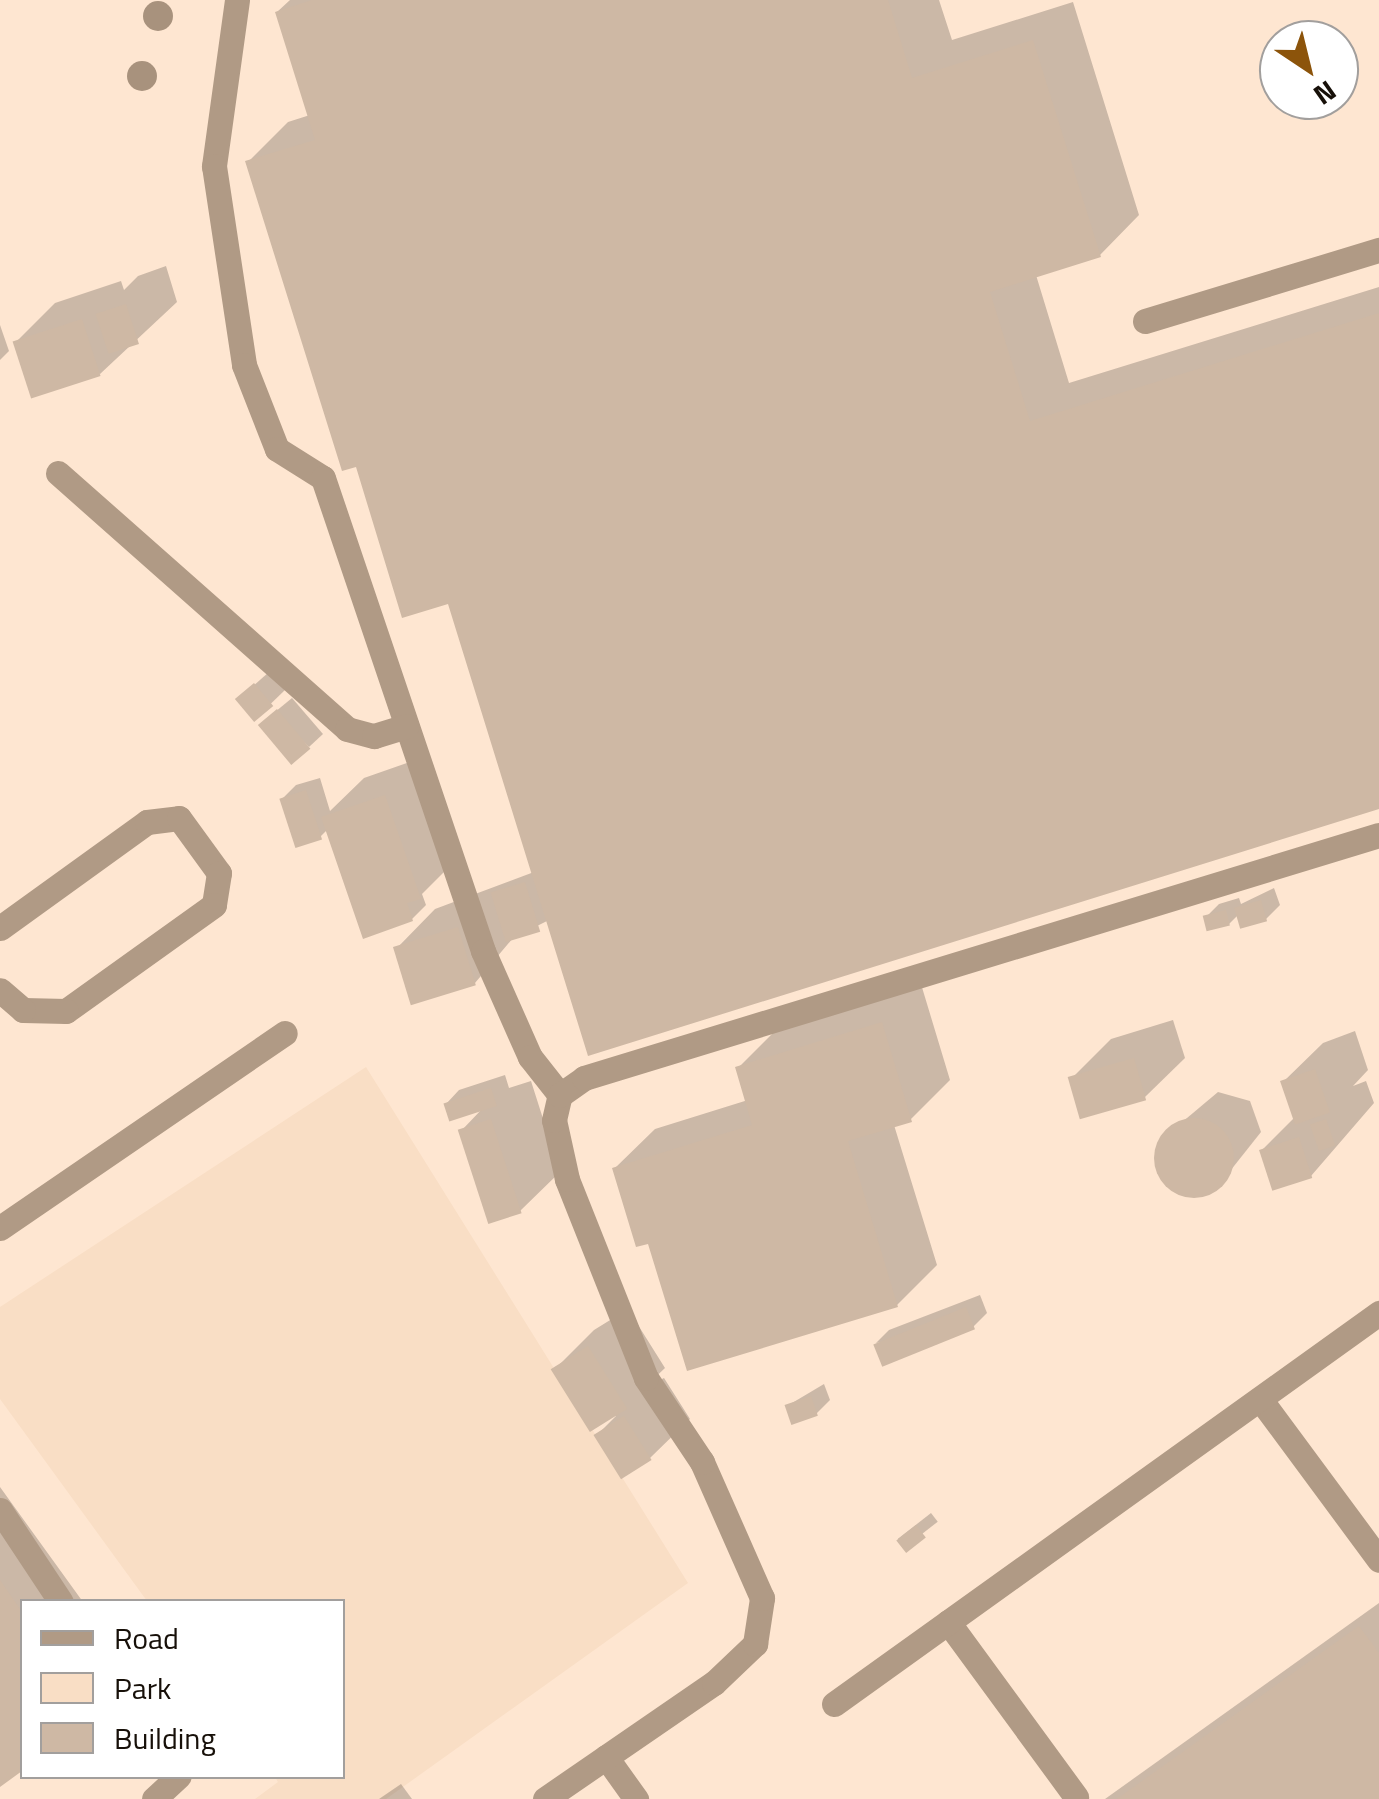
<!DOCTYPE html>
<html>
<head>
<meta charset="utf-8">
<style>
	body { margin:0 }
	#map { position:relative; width:1379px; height:1799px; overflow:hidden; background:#fcf7f3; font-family:"Titillium Web",sans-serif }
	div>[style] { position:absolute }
	.built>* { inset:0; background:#fee6d1 }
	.green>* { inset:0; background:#f9dec5 }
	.shadow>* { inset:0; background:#0003; transform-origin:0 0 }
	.building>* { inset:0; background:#ceb8a4; transform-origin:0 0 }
	.round { border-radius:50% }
	.service>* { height:25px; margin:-12.5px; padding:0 12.5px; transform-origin:12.5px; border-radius:12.5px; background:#b09a85 }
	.minor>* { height:25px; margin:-12.5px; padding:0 12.5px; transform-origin:12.5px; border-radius:12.5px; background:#b09a85 }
	.trees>* { width:30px; height:30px; margin:-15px; border-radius:50%; background:#a8927d }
	span { translate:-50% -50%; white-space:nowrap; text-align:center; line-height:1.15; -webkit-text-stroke:8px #fff; paint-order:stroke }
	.legend { position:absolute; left:20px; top:1599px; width:325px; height:180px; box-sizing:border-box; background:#fff; border:2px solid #a29f9d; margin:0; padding:12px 18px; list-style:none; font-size:30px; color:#171009 }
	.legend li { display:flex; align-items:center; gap:20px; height:50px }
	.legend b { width:50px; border:2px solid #a29f9d }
	.north { position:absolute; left:1259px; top:20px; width:100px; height:100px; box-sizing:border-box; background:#fff; border:2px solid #a29f9d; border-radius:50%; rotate:145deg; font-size:28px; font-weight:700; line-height:40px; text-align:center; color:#171009 }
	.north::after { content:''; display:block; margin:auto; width:35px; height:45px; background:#8c540b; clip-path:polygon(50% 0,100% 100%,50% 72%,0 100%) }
</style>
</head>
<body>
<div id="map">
	<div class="built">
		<i style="clip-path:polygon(evenodd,0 0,1379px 0,1379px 1799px,0 1799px,0 0,1279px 40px,1339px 40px,1339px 100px,1279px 100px,1279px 40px,0 0,22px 1602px,342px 1602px,342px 1776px,22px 1776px,22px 1602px)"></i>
	</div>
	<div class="green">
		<i style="clip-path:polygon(366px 1067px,688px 1583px,386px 1799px,255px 1799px,278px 1782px,275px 1777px,342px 1776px,342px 1602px,147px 1601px,0 1399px,0 1307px)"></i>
	</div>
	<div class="shadow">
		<i style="clip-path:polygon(290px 0,939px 0,952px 40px,1073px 2px,1139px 215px,1100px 255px,1036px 275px,1069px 383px,1379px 287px,1379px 806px,549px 920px,513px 938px,475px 983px,396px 949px,435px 909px,534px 872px,450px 601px,358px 464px,248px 162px,288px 122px,310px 115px,277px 12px)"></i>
		<i style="clip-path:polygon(166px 266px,177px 302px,100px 374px,16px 342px,55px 303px,121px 281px,124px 290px,138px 276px)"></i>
		<i style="clip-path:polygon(0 325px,9px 351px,0 360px)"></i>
		<i style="clip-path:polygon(269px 672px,285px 690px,255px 719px,252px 687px)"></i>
		<i style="clip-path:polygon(292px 698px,323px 734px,309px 747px,275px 712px)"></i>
		<i style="clip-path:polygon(424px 757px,459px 857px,422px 894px,426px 905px,412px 919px,328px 829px,320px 837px,282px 799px,296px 785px,320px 778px,330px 811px,364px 778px)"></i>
		<i style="clip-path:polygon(1274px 888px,1280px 905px,1266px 919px,1238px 915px,1229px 924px,1206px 917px,1219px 904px,1239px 898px,1241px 904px)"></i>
		<i style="clip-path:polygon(921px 984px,950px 1080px,910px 1120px,894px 1125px,937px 1265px,897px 1305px,650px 1241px,615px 1168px,655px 1129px,748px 1100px,738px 1068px,778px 1028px)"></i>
		<i style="clip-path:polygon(1173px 1020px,1185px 1058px,1145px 1097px,1071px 1079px,1111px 1039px)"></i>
		<i style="clip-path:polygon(1355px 1031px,1368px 1070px,1353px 1086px,1366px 1081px,1374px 1103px,1311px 1176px,1262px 1150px,1295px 1117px,1283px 1082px,1323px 1043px)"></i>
		<i style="clip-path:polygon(505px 1075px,509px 1088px,531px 1081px,560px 1172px,520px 1211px,461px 1131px,483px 1108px,446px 1104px,459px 1090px)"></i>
		<i style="clip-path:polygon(1218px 1092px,1250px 1101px,1261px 1132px,1215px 1190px,1199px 1196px,1167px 1186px,1158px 1172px,1162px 1139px)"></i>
		<i style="clip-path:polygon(980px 1295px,987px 1313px,973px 1327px,876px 1343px,889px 1330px)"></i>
		<i style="clip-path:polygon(628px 1309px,665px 1368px,644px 1388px,664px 1378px,690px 1419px,650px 1458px,596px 1436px,616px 1416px,554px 1370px,594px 1330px)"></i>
		<i style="clip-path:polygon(824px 1384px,830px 1400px,816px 1414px,787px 1406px)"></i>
		<i style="clip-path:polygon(0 1487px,83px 1602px,22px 1602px,22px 1768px,0 1784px)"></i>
		<i style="left:931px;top:1513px;width:11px;height:42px;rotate:52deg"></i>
		<i style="clip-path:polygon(1379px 1603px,1379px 1799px,1105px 1799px)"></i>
		<i style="clip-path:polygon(401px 1784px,412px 1799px,379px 1799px)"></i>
	</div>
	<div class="building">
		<i style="clip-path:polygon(312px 0,888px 0,912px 78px,1033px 40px,1101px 257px,990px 292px,1030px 421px,1379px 313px,1379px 809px,588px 1056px,448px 604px,402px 618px,356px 467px,342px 471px,245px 161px,315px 140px,275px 12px)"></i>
		<i style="left:126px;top:304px;width:42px;height:32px;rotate:72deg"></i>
		<i style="left:82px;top:319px;width:60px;height:73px;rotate:72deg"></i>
		<i style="left:254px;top:683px;width:30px;height:25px;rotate:50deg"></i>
		<i style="left:277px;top:709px;width:52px;height:25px;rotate:50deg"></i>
		<i style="left:306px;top:790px;width:52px;height:28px;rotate:72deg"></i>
		<i style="clip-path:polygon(385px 795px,421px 899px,407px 903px,413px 921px,363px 939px,321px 817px)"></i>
		<i style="left:525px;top:882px;width:52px;height:36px;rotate:73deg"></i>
		<i style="left:1261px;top:900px;width:22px;height:28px;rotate:74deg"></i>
		<i style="left:1226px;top:910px;width:16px;height:24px;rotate:76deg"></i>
		<i style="left:458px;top:927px;width:61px;height:68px;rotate:73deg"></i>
		<i style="clip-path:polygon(882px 1022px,912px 1122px,848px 1141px,898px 1307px,687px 1371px,648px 1244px,636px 1247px,612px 1168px,752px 1125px,735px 1067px)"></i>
		<i style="left:1134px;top:1058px;width:44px;height:69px;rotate:74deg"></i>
		<i style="left:1315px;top:1069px;width:46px;height:37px;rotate:71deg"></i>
		<i style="left:491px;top:1088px;width:19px;height:50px;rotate:72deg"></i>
		<i class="round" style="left:1154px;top:1118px;width:80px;height:80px"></i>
		<i style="left:491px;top:1119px;width:99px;height:35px;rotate:72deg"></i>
		<i style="left:1326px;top:1119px;width:28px;height:17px;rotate:71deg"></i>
		<i style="left:1299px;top:1137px;width:43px;height:42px;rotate:72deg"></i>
		<i style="left:966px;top:1307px;width:24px;height:100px;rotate:68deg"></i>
		<i style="left:588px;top:1346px;width:74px;height:44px;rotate:58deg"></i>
		<i style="left:811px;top:1396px;width:21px;height:28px;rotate:71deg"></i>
		<i style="left:624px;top:1416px;width:52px;height:36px;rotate:58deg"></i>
		<i style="left:916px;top:1525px;width:16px;height:25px;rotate:52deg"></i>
		<i style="clip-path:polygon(0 1580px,22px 1612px,22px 1771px,0 1787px)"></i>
		<i style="clip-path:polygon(1359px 1626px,1379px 1653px,1379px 1799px,1117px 1799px)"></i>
	</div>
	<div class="service">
		<i style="left:237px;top:0;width:168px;rotate:97.9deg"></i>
		<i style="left:214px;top:166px;width:201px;rotate:81.4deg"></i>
		<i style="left:244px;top:365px;width:90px;rotate:68.6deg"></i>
		<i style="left:277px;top:449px;width:54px;rotate:32.2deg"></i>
		<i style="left:323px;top:478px;width:499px;rotate:71.3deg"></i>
		<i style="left:483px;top:951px;width:116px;rotate:66.1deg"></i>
		<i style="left:530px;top:1057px;width:48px;rotate:51.7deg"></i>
		<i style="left:1145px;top:321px;width:245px;rotate:-16.9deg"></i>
		<i style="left:58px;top:473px;width:386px;rotate:41.5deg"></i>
		<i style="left:347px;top:729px;width:28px;rotate:15deg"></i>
		<i style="left:374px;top:736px;width:34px;rotate:-17deg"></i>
		<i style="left:0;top:928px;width:181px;rotate:-35.8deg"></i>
		<i style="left:147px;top:822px;width:32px;rotate:-7deg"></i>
		<i style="left:179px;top:818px;width:68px;rotate:54deg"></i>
		<i style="left:219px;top:873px;width:32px;rotate:99deg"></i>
		<i style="left:214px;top:905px;width:182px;rotate:144.4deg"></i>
		<i style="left:66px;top:1011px;width:43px;rotate:-178.7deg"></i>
		<i style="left:23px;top:1010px;width:30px;rotate:-139deg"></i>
		<i style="left:1260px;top:1399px;width:200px;rotate:53.5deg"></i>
		<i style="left:0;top:1510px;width:110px;rotate:56.5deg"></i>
		<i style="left:948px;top:1622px;width:217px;rotate:53.8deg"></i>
		<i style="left:834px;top:1704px;width:671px;rotate:-35.66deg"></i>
		<i style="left:606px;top:1757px;width:52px;rotate:54.5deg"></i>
		<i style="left:154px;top:1799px;width:34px;rotate:-43deg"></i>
		<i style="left:545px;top:1799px;width:205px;rotate:-34.5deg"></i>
		<i style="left:714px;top:1683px;width:57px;rotate:-43.6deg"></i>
		<i style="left:755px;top:1644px;width:47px;rotate:-81.3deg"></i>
		<i style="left:762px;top:1598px;width:149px;rotate:-113.8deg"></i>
		<i style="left:702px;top:1462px;width:101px;rotate:-123.7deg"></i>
		<i style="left:646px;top:1378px;width:214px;rotate:-111.7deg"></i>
		<i style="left:567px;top:1179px;width:60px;rotate:-102.4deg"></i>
		<i style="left:554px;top:1120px;width:26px;rotate:-77deg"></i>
		<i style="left:560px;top:1095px;width:29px;rotate:-35deg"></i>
		<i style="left:584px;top:1078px;width:831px;rotate:-17deg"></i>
	</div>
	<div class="minor">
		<i style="left:0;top:1228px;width:345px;rotate:-34.4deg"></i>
	</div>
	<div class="trees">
		<i style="left:158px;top:16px"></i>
		<i style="left:142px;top:76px"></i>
	</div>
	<ul class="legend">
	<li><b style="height:12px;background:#b09a85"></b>Road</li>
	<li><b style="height:28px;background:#f9dec5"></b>Park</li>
	<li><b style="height:28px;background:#ceb8a4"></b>Building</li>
	</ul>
	<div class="north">N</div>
</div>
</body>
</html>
